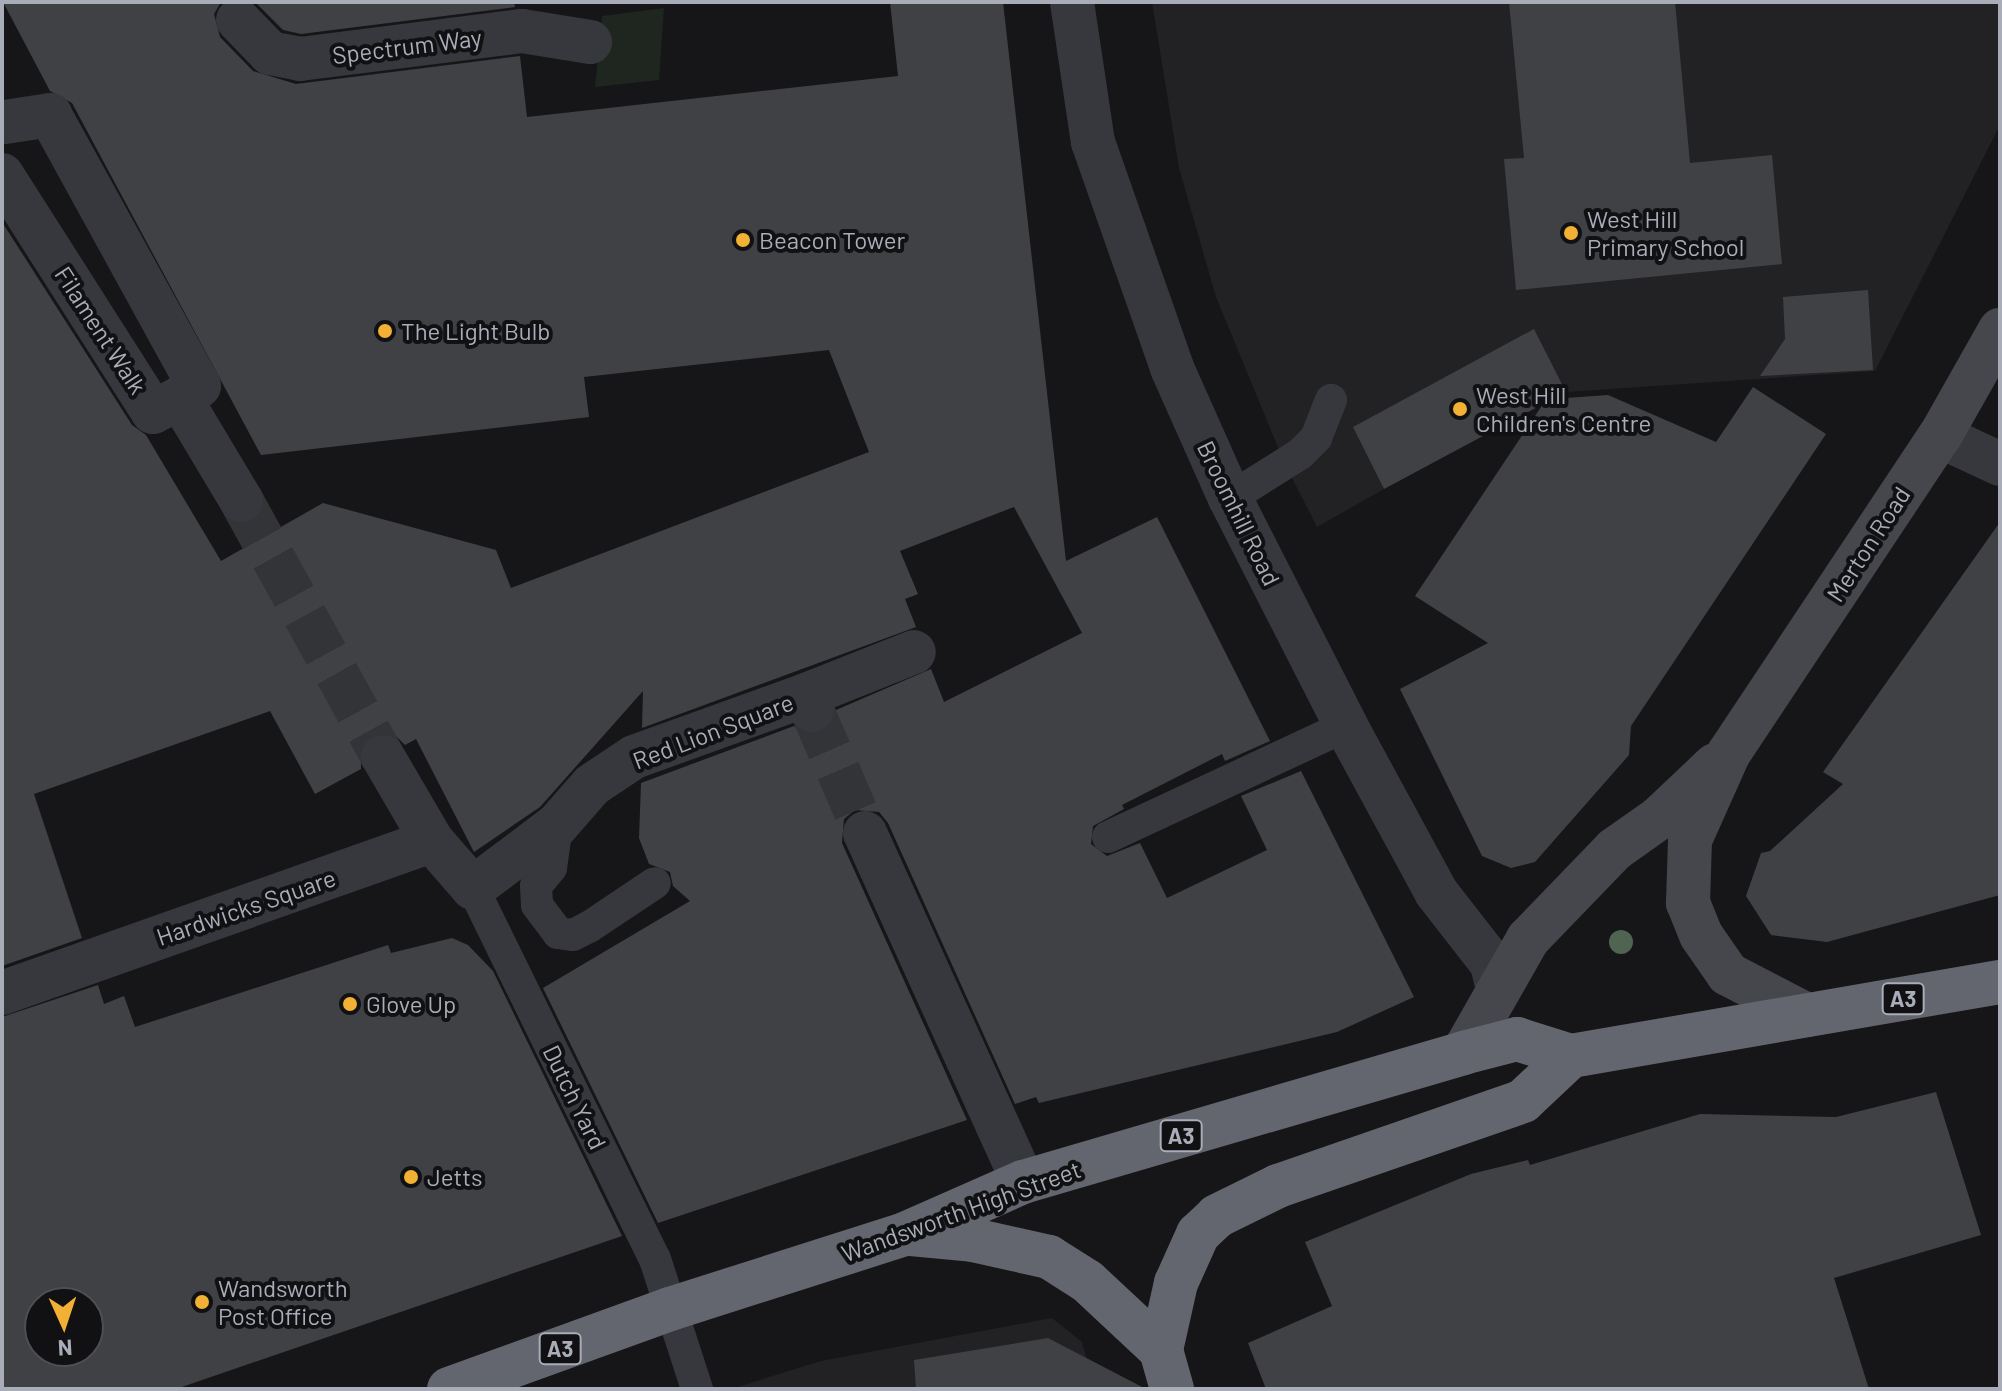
<!DOCTYPE html>
<html>
<head>
<meta charset="utf-8">
<style>
	body { margin:0 }
	#map { position:relative; width:2002px; height:1391px; overflow:hidden; background:#161618; font-family:Barlow,sans-serif }
	div>[style] { position:absolute }
	.built>* { inset:0; background:#222225 }
	.green>* { inset:0; background:#1e261f }
	.building>* { inset:0; background:#404145 }
	.street-tunnel>* { height:44px; margin-top:-22px; transform-origin:0; background:repeating-linear-gradient(90deg,#333438 0 44px,transparent 0 66px) }
	.lane>* { height:32px; margin:-16px; padding:0 16px; transform-origin:16px; border-radius:16px; background:#37383d }
	.street>* { height:44px; margin:-22px; padding:0 22px; transform-origin:22px; border-radius:22px; background:#37383d }
	.secondary>* { height:44px; margin:-22px; padding:0 22px; transform-origin:22px; border-radius:22px; background:#45474d }
	.highway>* { height:44px; margin:-22px; padding:0 22px; transform-origin:22px; border-radius:22px; background:#63666e }
	.trees>* { width:24px; height:24px; margin:-12px; border-radius:50%; background:#506452 }
	.dots>* { width:22px; height:22px; translate:-50% -50%; box-sizing:border-box; border:4px solid #111113; border-radius:50% }
	span { translate:-50% -50%; white-space:nowrap; text-align:center; line-height:1.15; -webkit-text-stroke:8px #111113; paint-order:stroke }
	.shield-label span { padding:2px 6px; background:#111113; border:2px solid; border-radius:6px; -webkit-text-stroke-width:0 }
	.shield-label { font-size:22px; color:#a8adb8; font-weight:700 }
	.street-label { font-size:24px; color:#a8adb8 }
	.poi-label { font-size:24px; color:#a8adb8 }
	.left { translate:0 -50%; text-align:left }
	.frame { position:absolute; inset:0; border:4px solid #a8adb8; pointer-events:none }
	.north { position:absolute; left:24px; top:1287px; width:80px; height:80px; box-sizing:border-box; background:#111113; border:2px solid #4d4f55; border-radius:50%; rotate:177deg; font-size:22px; font-weight:700; line-height:32px; text-align:center; color:#a8adb8 }
	.north::after { content:''; display:block; margin:auto; width:28px; height:36px; background:#f2b134; clip-path:polygon(50% 0,100% 100%,50% 72%,0 100%) }
</style>
</head>
<body>
<div id="map">
	<div class="built">
		<i style="clip-path:polygon(1152px 2px,2000px 2px,2000px 125px,1875px 371px,1566px 392px,1534px 330px,1354px 427px,1384px 489px,1317px 527px,1285px 464px,1216px 297px,1179px 168px)"></i>
		<i style="clip-path:polygon(1052px 1318px,1082px 1342px,1095px 1389px,731px 1389px,821px 1361px)"></i>
	</div>
	<div class="green">
		<i style="clip-path:polygon(664px 8px,659px 80px,595px 87px,602px 16px)"></i>
	</div>
	<div class="building">
		<i style="clip-path:polygon(3px 2px,221px 2px,214px 14px,220px 37px,253px 71px,296px 84px,520px 56px,527px 117px,898px 76px,890px 2px,1003px 2px,1066px 561px,1157px 517px,1270px 741px,1225px 761px,1222px 754px,1122px 805px,1124px 809px,1093px 826px,1091px 844px,1107px 856px,1140px 843px,1167px 898px,1267px 850px,1241px 796px,1301px 771px,1414px 997px,1337px 1032px,1039px 1103px,1036px 1097px,1015px 1104px,888px 823px,879px 812px,855px 810px,844px 819px,842px 843px,967px 1120px,658px 1223px,543px 988px,690px 901px,673px 886px,670px 872px,649px 864px,639px 838px,641px 783px,794px 726px,808px 735px,821px 733px,832px 725px,836px 710px,931px 669px,944px 702px,1082px 633px,1014px 507px,900px 551px,918px 594px,905px 599px,916px 627px,642px 728px,643px 691px,540px 807px,474px 852px,416px 739px,405px 745px,395px 735px,371px 735px,361px 745px,361px 769px,315px 794px,270px 711px,34px 794px,82px 938px,2px 966px,2px 222px,132px 425px,146px 435px,221px 561px,323px 503px,496px 550px,511px 588px,869px 452px,829px 350px,584px 377px,589px 417px,261px 455px,72px 103px,50px 91px)"></i>
		<i style="clip-path:polygon(255px 2px,514px 2px,515px 7px,301px 34px,283px 30px)"></i>
		<i style="clip-path:polygon(1509px 2px,1675px 2px,1690px 163px,1772px 155px,1782px 264px,1516px 290px,1504px 159px,1524px 158px)"></i>
		<i style="clip-path:polygon(1868px 290px,1873px 370px,1760px 376px,1785px 339px,1783px 297px)"></i>
		<i style="clip-path:polygon(1534px 329px,1566px 392px,1552px 399px,1608px 395px,1716px 442px,1753px 387px,1826px 434px,1631px 726px,1629px 755px,1535px 862px,1511px 868px,1482px 856px,1400px 689px,1488px 643px,1415px 596px,1543px 404px,1384px 489px,1353px 427px)"></i>
		<i style="clip-path:polygon(2000px 522px,2000px 895px,1827px 942px,1771px 935px,1746px 896px,1761px 853px,1770px 851px,1843px 784px,1823px 772px)"></i>
		<i style="clip-path:polygon(evenodd,452px 938px,468px 945px,493px 971px,622px 1236px,176px 1389px,2px 1389px,2px 1017px,98px 985px,104px 1004px,124px 996px,135px 1027px,388px 945px,391px 953px,452px 938px,40px 1303px,88px 1303px,88px 1351px,40px 1351px,40px 1303px)"></i>
		<i style="clip-path:polygon(1936px 1092px,1981px 1235px,1834px 1278px,1869px 1389px,1266px 1389px,1248px 1343px,1332px 1306px,1305px 1242px,1471px 1174px,1528px 1160px,1530px 1165px,1700px 1114px,1836px 1117px)"></i>
		<i style="clip-path:polygon(1048px 1338px,1146px 1389px,916px 1389px,914px 1360px)"></i>
	</div>
	<div class="street-tunnel">
		<i style="left:241px;top:500px;width:294px;rotate:61.1deg"></i>
		<i style="left:812px;top:710px;width:134px;rotate:66.7deg"></i>
	</div>
	<div class="lane">
		<i style="left:1230px;top:498px;width:83px;rotate:-32.2deg"></i>
		<i style="left:1300px;top:454px;width:23px;rotate:-45deg"></i>
		<i style="left:1316px;top:438px;width:41px;rotate:-68.5deg"></i>
		<i style="left:557px;top:825px;width:43px;rotate:97.9deg"></i>
		<i style="left:551px;top:868px;width:23px;rotate:130deg"></i>
		<i style="left:536px;top:886px;width:19px;rotate:87deg"></i>
		<i style="left:537px;top:905px;width:35px;rotate:53deg"></i>
		<i style="left:558px;top:933px;width:15px;rotate:8deg"></i>
		<i style="left:573px;top:935px;width:18px;rotate:-27deg"></i>
		<i style="left:589px;top:927px;width:79px;rotate:-33.7deg"></i>
		<i style="left:1108px;top:837px;width:263px;rotate:-25deg"></i>
		<i style="left:473px;top:888px;width:413px;rotate:63.9deg"></i>
		<i style="left:655px;top:1259px;width:137px;rotate:72.1deg"></i>
	</div>
	<div class="street">
		<i style="left:1072px;top:2px;width:142px;rotate:81.5deg"></i>
		<i style="left:1093px;top:142px;width:239px;rotate:70.7deg"></i>
		<i style="left:1172px;top:368px;width:142px;rotate:66deg"></i>
		<i style="left:1230px;top:498px;width:256px;rotate:63deg"></i>
		<i style="left:1346px;top:726px;width:189px;rotate:61.5deg"></i>
		<i style="left:1436px;top:892px;width:91px;rotate:52.1deg"></i>
		<i style="left:1492px;top:964px;width:23px;rotate:77deg"></i>
		<i style="left:238px;top:20px;width:46px;rotate:45.9deg"></i>
		<i style="left:270px;top:53px;width:31px;rotate:11deg"></i>
		<i style="left:300px;top:59px;width:224px;rotate:-7.2deg"></i>
		<i style="left:522px;top:31px;width:69px;rotate:9.2deg"></i>
		<i style="left:5px;top:122px;width:46px;rotate:-8.8deg"></i>
		<i style="left:50px;top:115px;width:309px;rotate:61.2deg"></i>
		<i style="left:199px;top:386px;width:22px;rotate:148deg"></i>
		<i style="left:180px;top:398px;width:119px;rotate:59.1deg"></i>
		<i style="left:2px;top:175px;width:281px;rotate:57.5deg"></i>
		<i style="left:153px;top:412px;width:30px;rotate:-27deg"></i>
		<i style="left:1940px;top:436px;width:66px;rotate:25deg"></i>
		<i style="left:806px;top:695px;width:116px;rotate:-21.7deg"></i>
		<i style="left:383px;top:757px;width:97px;rotate:59.7deg"></i>
		<i style="left:865px;top:833px;width:383px;rotate:65.6deg"></i>
		<i style="left:2px;top:993px;width:456px;rotate:-19.5deg"></i>
		<i style="left:432px;top:841px;width:62px;rotate:48.9deg"></i>
		<i style="left:473px;top:888px;width:105px;rotate:-36.9deg"></i>
		<i style="left:557px;top:825px;width:53px;rotate:-48.8deg"></i>
		<i style="left:592px;top:785px;width:50px;rotate:-33.7deg"></i>
		<i style="left:634px;top:757px;width:183px;rotate:-19.8deg"></i>
		<i style="left:806px;top:695px;width:16px;rotate:68deg"></i>
	</div>
	<div class="secondary">
		<i style="left:1807px;top:1015px;width:89px;rotate:-152.6deg"></i>
		<i style="left:1728px;top:974px;width:47px;rotate:-124.7deg"></i>
		<i style="left:1701px;top:935px;width:35px;rotate:-112deg"></i>
		<i style="left:1688px;top:903px;width:63px;rotate:-88.2deg"></i>
		<i style="left:1690px;top:840px;width:95px;rotate:-65.9deg"></i>
		<i style="left:1729px;top:753px;width:381px;rotate:-56.4deg"></i>
		<i style="left:1940px;top:436px;width:122px;rotate:-60.5deg"></i>
		<i style="left:1463px;top:1053px;width:131px;rotate:-60.3deg"></i>
		<i style="left:1528px;top:939px;width:125px;rotate:-46deg"></i>
		<i style="left:1615px;top:849px;width:54px;rotate:-35.2deg"></i>
		<i style="left:1659px;top:818px;width:77px;rotate:-43.4deg"></i>
	</div>
	<div class="highway">
		<i style="left:911px;top:1234px;width:62px;rotate:5.5deg"></i>
		<i style="left:973px;top:1240px;width:78px;rotate:12.6deg"></i>
		<i style="left:1049px;top:1257px;width:45px;rotate:32.3deg"></i>
		<i style="left:1087px;top:1281px;width:101px;rotate:43deg"></i>
		<i style="left:449px;top:1389px;width:235px;rotate:-19.9deg"></i>
		<i style="left:670px;top:1309px;width:247px;rotate:-17.7deg"></i>
		<i style="left:905px;top:1234px;width:129px;rotate:-23.8deg"></i>
		<i style="left:1023px;top:1182px;width:459px;rotate:-16.3deg"></i>
		<i style="left:1463px;top:1053px;width:56px;rotate:-14.5deg"></i>
		<i style="left:1517px;top:1039px;width:57px;rotate:17.5deg"></i>
		<i style="left:1571px;top:1056px;width:435px;rotate:-9.8deg"></i>
		<i style="left:1172px;top:1389px;width:41px;rotate:-105.8deg"></i>
		<i style="left:1161px;top:1350px;width:69px;rotate:-77.4deg"></i>
		<i style="left:1176px;top:1283px;width:54px;rotate:-65.8deg"></i>
		<i style="left:1198px;top:1234px;width:26px;rotate:-43deg"></i>
		<i style="left:1217px;top:1216px;width:68px;rotate:-26.2deg"></i>
		<i style="left:1278px;top:1186px;width:259px;rotate:-19.1deg"></i>
		<i style="left:1523px;top:1101px;width:66px;rotate:-43.2deg"></i>
	</div>
	<div class="trees">
		<i style="left:1621px;top:942px"></i>
	</div>
	<div class="dots">
		<i style="left:1571px;top:233px;background:#f2b134"></i>
		<i style="left:743px;top:240px;background:#f2b134"></i>
		<i style="left:385px;top:331px;background:#f2b134"></i>
		<i style="left:1460px;top:409px;background:#f2b134"></i>
		<i style="left:350px;top:1004px;background:#f2b134"></i>
		<i style="left:411px;top:1177px;background:#f2b134"></i>
		<i style="left:202px;top:1302px;background:#f2b134"></i>
	</div>
	<div class="shield-label">
		<span style="left:1903px;top:999px">A3</span>
		<span style="left:1181px;top:1136px">A3</span>
		<span style="left:560px;top:1349px">A3</span>
	</div>
	<div class="street-label">
		<span style="left:407px;top:46px;rotate:-7deg">Spectrum Way</span>
		<span style="left:101px;top:330px;rotate:57deg">Filament Walk</span>
		<span style="left:1239px;top:513px;rotate:64deg">Broomhill Road</span>
		<span style="left:1868px;top:544px;rotate:-57deg">Merton Road</span>
		<span style="left:713px;top:731px;rotate:-21deg">Red Lion Square</span>
		<span style="left:246px;top:907px;rotate:-19deg">Hardwicks Square</span>
		<span style="left:575px;top:1097px;rotate:64deg">Dutch Yard</span>
		<span style="left:961px;top:1211px;rotate:-20deg">Wandsworth High Street</span>
	</div>
	<div class="poi-label">
		<span class="left" style="left:1587px;top:233px">West Hill<br>Primary School</span>
		<span class="left" style="left:759px;top:240px">Beacon Tower</span>
		<span class="left" style="left:401px;top:331px">The Light Bulb</span>
		<span class="left" style="left:1476px;top:409px">West Hill<br>Children's Centre</span>
		<span class="left" style="left:366px;top:1004px">Glove Up</span>
		<span class="left" style="left:427px;top:1177px">Jetts</span>
		<span class="left" style="left:218px;top:1302px">Wandsworth<br>Post Office</span>
	</div>
	<div class="frame"></div>
	<div class="north">N</div>
</div>
</body>
</html>
